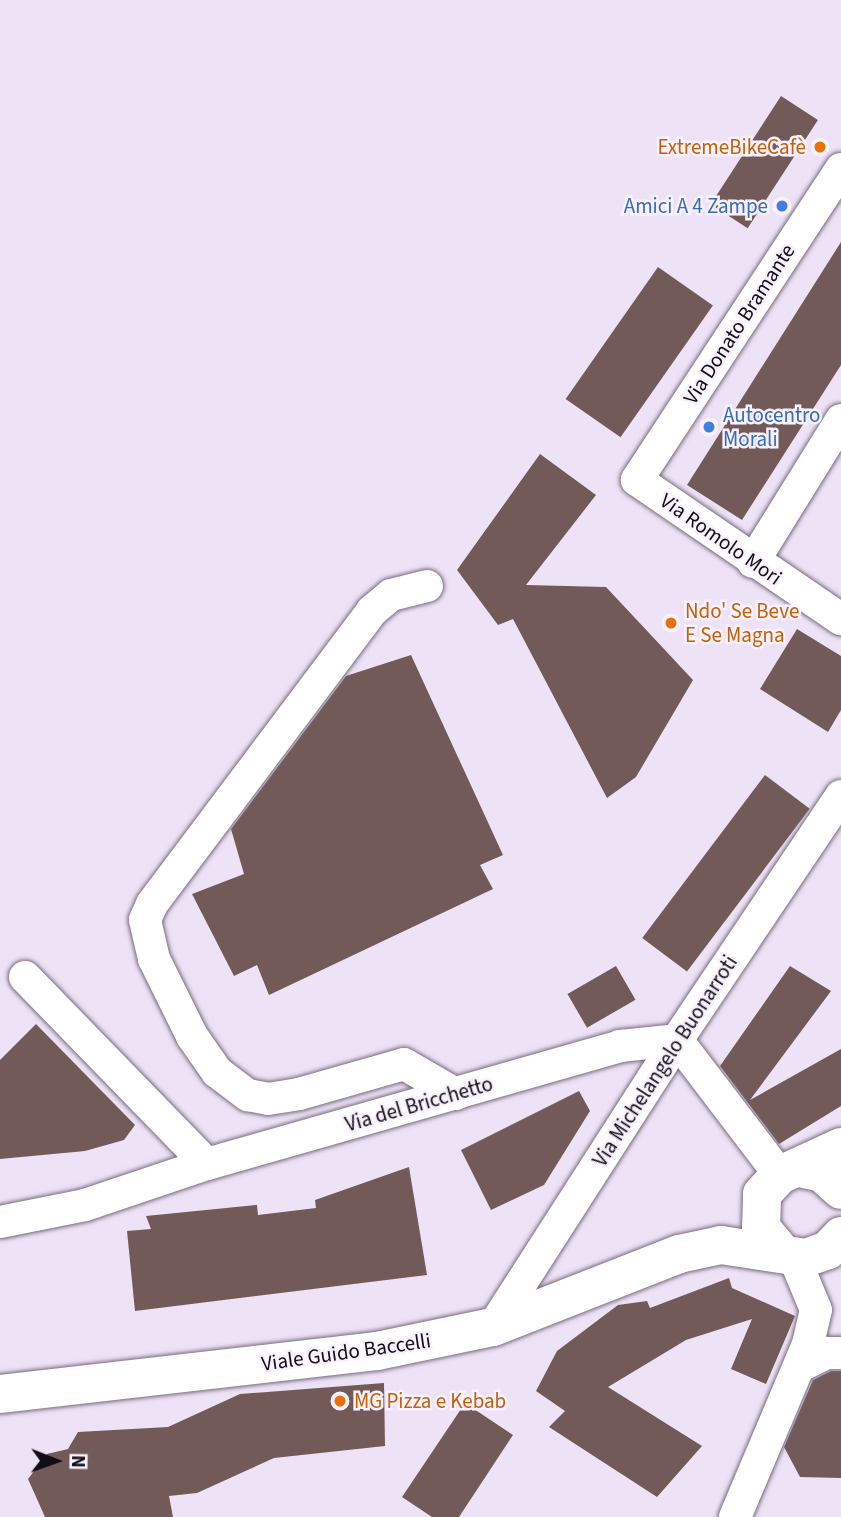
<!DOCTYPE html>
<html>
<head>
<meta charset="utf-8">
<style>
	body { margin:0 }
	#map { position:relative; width:841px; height:1517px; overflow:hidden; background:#eee2f7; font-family:"Source Sans 3",sans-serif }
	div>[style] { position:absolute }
	.building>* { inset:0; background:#725a58; transform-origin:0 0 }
	.roads { filter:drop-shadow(0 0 2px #786c7f) drop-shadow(0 0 2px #786c7f) }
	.street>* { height:32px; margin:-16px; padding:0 16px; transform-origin:16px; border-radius:16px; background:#fff }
	.secondary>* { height:38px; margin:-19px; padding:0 19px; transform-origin:19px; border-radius:19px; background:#fff }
	.dots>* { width:19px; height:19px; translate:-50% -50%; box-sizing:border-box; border:4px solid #f9f1fe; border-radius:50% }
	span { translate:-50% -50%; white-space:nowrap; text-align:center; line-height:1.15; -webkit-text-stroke:5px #f9f1fe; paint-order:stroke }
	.food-label { font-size:21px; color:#c56008 }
	.right { translate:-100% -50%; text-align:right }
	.left { translate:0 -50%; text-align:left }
	.shop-label { font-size:21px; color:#366cbe }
	.street-label { font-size:21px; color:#110d14 }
	.north { position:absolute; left:21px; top:1426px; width:70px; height:70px; -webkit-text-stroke:5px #f9f1fe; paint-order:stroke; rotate:91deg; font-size:19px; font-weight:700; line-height:28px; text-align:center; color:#110d14 }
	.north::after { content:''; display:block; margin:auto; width:24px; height:32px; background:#110d14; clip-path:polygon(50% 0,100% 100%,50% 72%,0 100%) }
</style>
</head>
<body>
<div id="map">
	<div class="building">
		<i style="left:781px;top:96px;width:44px;height:129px;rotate:33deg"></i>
		<i style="clip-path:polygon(841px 242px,841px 365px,742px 520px,687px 485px)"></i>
		<i style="left:658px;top:267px;width:67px;height:161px;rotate:35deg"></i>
		<i style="clip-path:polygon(540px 454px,596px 495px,526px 585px,606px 587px,693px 680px,636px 777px,607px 798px,513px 619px,498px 625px,457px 570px)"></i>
		<i style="clip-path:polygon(797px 629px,841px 656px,841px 710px,828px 732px,760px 689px)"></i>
		<i style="clip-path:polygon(411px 655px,503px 855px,480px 865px,493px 889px,269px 995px,257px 965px,234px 976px,192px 894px,244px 874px,231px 829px,346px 676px)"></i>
		<i style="left:765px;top:775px;width:56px;height:204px;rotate:37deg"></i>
		<i style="left:616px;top:966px;width:39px;height:56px;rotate:60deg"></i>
		<i style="clip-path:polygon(790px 966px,831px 991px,750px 1100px,841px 1049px,841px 1106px,779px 1144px,720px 1066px)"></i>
		<i style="clip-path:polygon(36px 1024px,135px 1125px,124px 1140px,85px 1151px,0 1159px,0 1060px)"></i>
		<i style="clip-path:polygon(579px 1091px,590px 1111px,544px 1185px,491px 1210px,461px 1150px)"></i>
		<i style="clip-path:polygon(409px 1167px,427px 1275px,135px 1311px,127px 1231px,151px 1229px,146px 1216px,257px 1205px,258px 1215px,316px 1208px,315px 1200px)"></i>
		<i style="clip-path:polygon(729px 1278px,732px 1288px,795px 1316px,766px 1384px,731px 1369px,752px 1319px,686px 1340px,608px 1387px,702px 1446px,657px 1497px,549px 1427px,565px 1411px,536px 1391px,557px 1351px,618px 1305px,647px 1301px,650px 1308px)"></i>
		<i style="clip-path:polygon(831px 1371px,841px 1371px,841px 1478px,800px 1477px,784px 1447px,813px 1380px)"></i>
		<i style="clip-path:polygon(384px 1383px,385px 1446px,274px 1458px,197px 1493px,169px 1496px,173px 1517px,45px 1517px,28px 1479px,47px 1454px,68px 1449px,78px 1432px,168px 1427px,240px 1394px)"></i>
		<i style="clip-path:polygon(465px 1403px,513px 1435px,459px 1517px,432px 1517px,402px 1497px)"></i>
	</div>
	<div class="roads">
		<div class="street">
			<i style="left:841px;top:169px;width:372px;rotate:123.3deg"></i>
			<i style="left:637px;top:480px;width:247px;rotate:34.3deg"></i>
			<i style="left:753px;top:562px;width:167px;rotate:-58.2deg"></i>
			<i style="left:427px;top:586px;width:37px;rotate:166deg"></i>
			<i style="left:391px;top:595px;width:25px;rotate:140deg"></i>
			<i style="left:372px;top:611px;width:366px;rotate:126.9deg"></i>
			<i style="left:152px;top:904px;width:17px;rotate:114deg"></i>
			<i style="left:145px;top:920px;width:40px;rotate:77deg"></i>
			<i style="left:154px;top:959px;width:86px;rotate:63.7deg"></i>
			<i style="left:192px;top:1036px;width:44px;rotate:55.2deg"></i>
			<i style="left:217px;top:1072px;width:39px;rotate:37deg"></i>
			<i style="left:248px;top:1095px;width:20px;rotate:11deg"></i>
			<i style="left:268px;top:1099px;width:31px;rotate:-9deg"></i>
			<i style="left:299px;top:1094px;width:109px;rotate:-15.9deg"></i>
			<i style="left:404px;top:1064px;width:60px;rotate:30deg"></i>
			<i style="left:25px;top:977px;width:261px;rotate:45.8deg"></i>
			<i style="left:677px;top:1040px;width:170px;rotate:52.7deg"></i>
			<i style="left:0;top:1222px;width:87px;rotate:-11.3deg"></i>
			<i style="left:85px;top:1205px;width:129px;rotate:-18.6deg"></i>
			<i style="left:207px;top:1164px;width:430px;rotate:-15.9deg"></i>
			<i style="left:620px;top:1046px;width:57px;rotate:-6deg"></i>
			<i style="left:493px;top:1327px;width:341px;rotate:-57.3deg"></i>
			<i style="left:677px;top:1040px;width:294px;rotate:-56.1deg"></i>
			<i style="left:800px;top:1366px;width:30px;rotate:-26deg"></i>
			<i style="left:827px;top:1353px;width:14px"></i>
			<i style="left:735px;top:1517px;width:188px;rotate:-67.1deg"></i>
			<i style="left:808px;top:1344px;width:35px;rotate:-77deg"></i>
			<i style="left:816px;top:1310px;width:57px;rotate:-112.5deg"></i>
		</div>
		<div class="secondary">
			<i style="left:799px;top:1168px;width:24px;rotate:12deg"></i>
			<i style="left:822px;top:1173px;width:25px;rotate:42deg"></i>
			<i style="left:783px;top:1254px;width:34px;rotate:-130deg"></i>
			<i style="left:761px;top:1228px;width:34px;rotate:-88deg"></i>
			<i style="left:762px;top:1194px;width:26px;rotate:-47deg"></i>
			<i style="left:780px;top:1175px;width:67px;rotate:-24.7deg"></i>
			<i style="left:0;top:1394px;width:379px;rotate:-6.5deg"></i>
			<i style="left:377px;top:1351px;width:118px;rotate:-11.7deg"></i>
			<i style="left:493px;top:1327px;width:200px;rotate:-21.4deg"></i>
			<i style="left:679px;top:1254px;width:43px;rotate:-12.1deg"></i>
			<i style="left:721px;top:1245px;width:86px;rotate:8.7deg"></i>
			<i style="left:806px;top:1258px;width:23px;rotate:-20deg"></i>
			<i style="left:828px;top:1250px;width:19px;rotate:-47deg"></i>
		</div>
	</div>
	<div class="dots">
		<i style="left:820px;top:147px;background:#e8710a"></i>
		<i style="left:782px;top:206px;background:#3f7fe0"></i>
		<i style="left:709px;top:427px;background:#3f7fe0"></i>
		<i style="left:671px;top:623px;background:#e8710a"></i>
		<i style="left:340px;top:1401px;background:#e8710a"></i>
	</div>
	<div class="food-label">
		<span class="right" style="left:806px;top:147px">ExtremeBikeCafè</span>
		<span class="left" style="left:685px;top:623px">Ndo' Se Beve<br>E Se Magna</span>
		<span class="left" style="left:354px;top:1401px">MG Pizza e Kebab</span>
	</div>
	<div class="shop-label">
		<span class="right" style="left:768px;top:206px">Amici A 4 Zampe</span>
		<span class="left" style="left:723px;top:427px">Autocentro<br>Morali</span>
	</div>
	<div class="street-label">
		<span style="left:739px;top:324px;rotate:-57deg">Via Donato Bramante</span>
		<span style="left:721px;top:539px;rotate:35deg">Via Romolo Mori</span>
		<span style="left:665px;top:1061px;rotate:-57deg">Via Michelangelo Buonarroti</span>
		<span style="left:419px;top:1104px;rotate:-16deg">Via del Bricchetto</span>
		<span style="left:346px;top:1352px;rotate:-8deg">Viale Guido Baccelli</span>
	</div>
	<div class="north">N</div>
</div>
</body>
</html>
